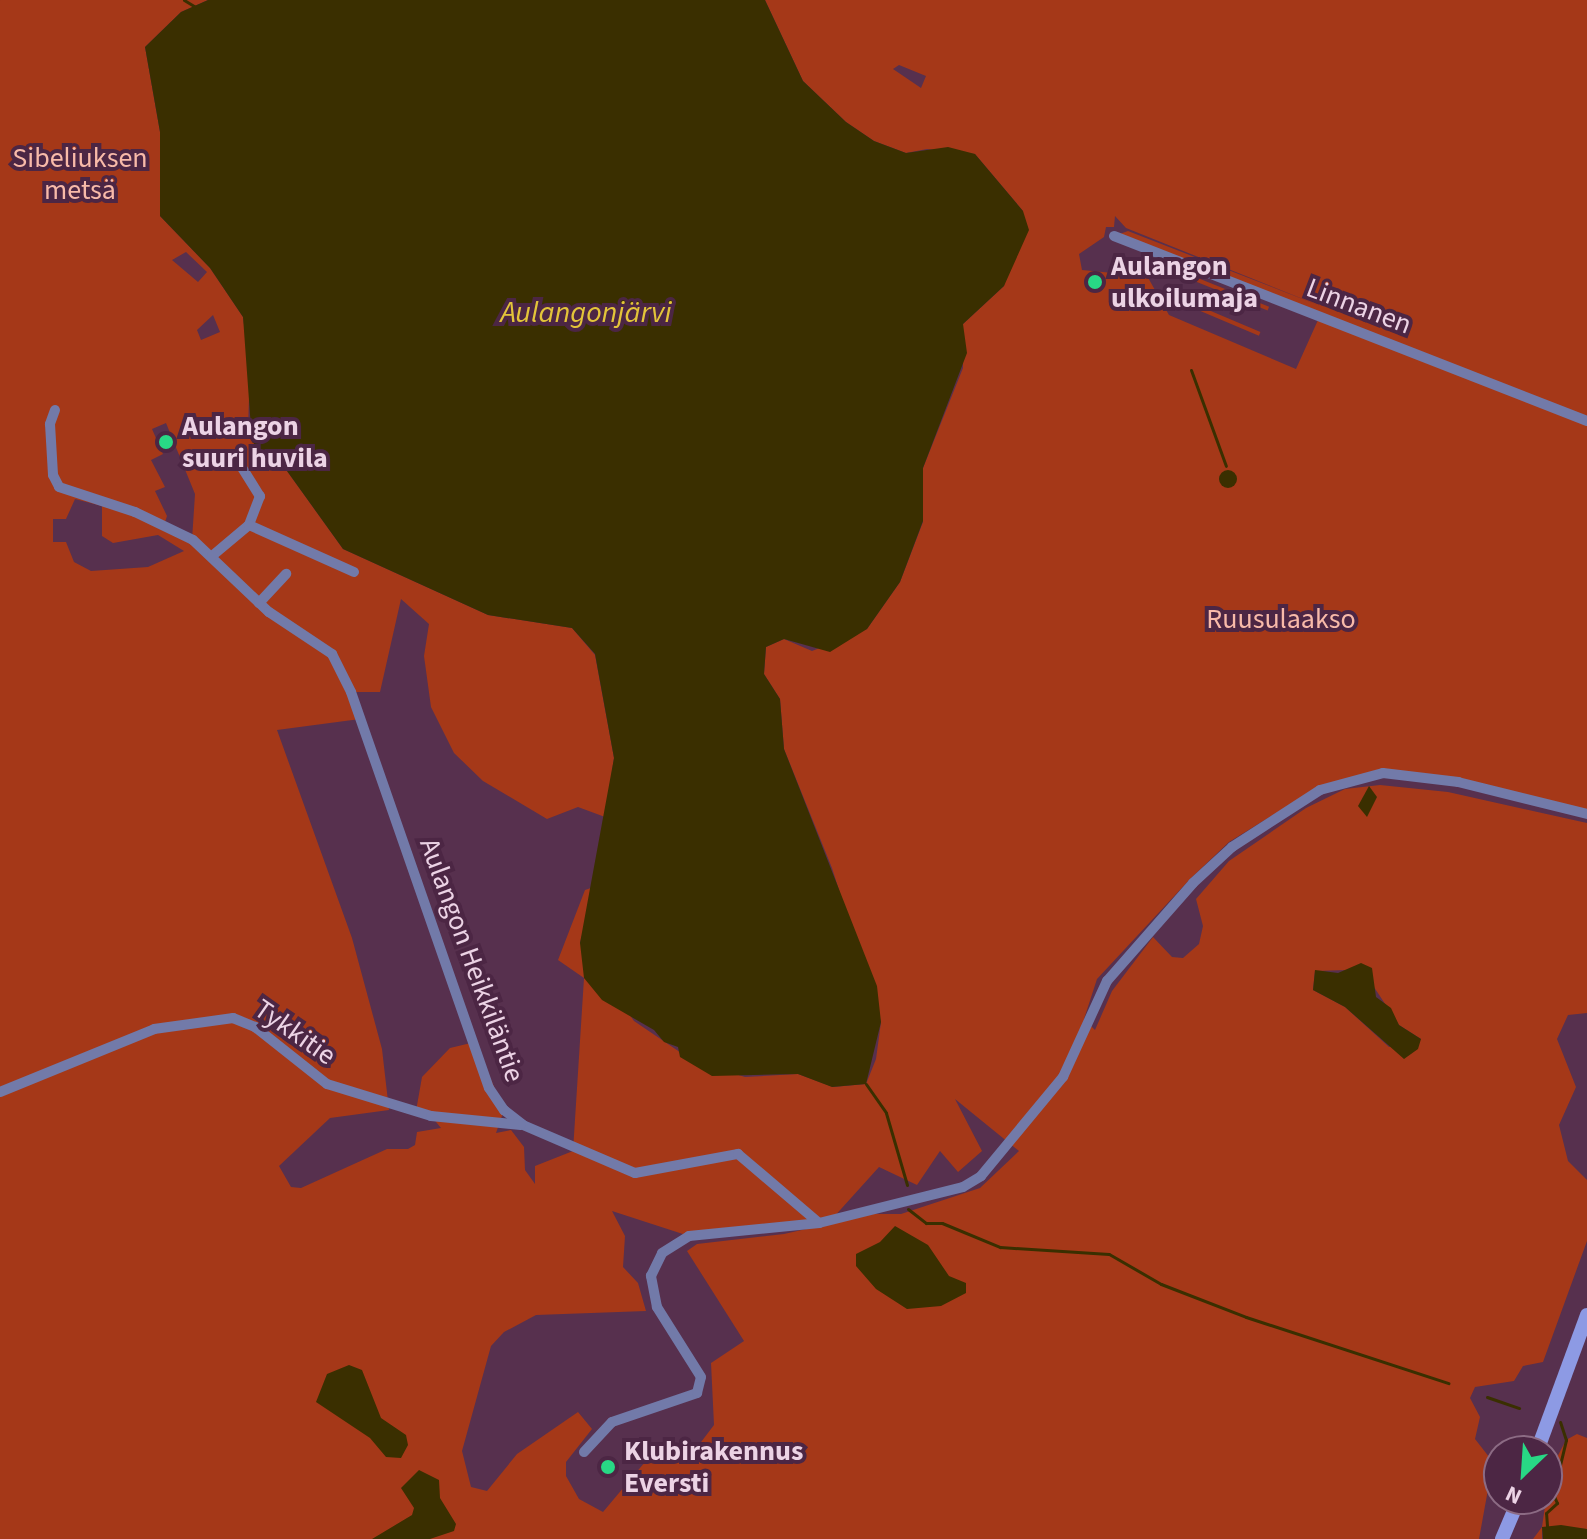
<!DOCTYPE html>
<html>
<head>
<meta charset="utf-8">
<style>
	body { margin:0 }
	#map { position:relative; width:1587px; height:1539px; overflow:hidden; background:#57304e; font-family:"Source Sans 3",sans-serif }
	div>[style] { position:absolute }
	.green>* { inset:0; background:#a53818; transform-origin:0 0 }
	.water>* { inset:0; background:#3a2f00 }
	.round { border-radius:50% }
	.stream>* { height:3px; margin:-1.5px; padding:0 1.5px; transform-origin:1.5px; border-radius:1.5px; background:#3a2f00 }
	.street>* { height:10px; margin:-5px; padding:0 5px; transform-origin:5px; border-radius:5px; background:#727aa9 }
	.secondary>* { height:14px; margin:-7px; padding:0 7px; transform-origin:7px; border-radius:7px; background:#8d9ae4 }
	.dots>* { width:22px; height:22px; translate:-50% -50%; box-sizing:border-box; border:4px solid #4c2644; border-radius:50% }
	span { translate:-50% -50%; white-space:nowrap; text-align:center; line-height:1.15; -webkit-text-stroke:8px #4c2644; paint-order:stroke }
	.park-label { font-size:28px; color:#f8baa9 }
	.poi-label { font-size:28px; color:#ecd3e5; font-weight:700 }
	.left { translate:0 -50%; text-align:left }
	.street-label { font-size:28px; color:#ecd3e5 }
	.water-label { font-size:30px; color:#e3c439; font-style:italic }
	.north { position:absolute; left:1483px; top:1435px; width:80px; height:80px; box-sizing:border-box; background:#4c2644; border:2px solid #8c6b84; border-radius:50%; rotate:205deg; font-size:22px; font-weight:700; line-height:32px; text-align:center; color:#ecd3e5 }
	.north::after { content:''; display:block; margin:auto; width:28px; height:36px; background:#28d885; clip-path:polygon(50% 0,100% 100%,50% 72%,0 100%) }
</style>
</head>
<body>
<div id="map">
	<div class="green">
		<i style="clip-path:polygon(evenodd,0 0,208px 0,181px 12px,145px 47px,160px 132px,160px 216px,210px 268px,243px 317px,250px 369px,248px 429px,270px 461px,287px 471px,343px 549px,488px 615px,572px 628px,595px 655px,614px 758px,605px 817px,578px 807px,547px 819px,483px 781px,454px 753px,431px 707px,424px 656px,429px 624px,401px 599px,380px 692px,351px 692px,360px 719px,277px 730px,352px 938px,382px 1049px,389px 1110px,330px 1118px,279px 1166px,291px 1187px,301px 1188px,387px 1149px,408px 1149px,415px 1145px,417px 1132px,441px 1128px,432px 1117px,416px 1111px,422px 1077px,450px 1048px,475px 1042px,504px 1110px,496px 1133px,511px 1130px,524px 1147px,525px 1170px,535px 1184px,535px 1166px,573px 1151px,584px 978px,558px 960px,585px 890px,594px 887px,580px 943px,634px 1021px,693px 1061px,745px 1077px,798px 1074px,833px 1087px,866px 1084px,876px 1059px,881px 1022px,832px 868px,784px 749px,780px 699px,764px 674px,766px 647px,784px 639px,812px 651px,867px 629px,900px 582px,923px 522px,923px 468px,963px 368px,963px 324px,1004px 286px,1023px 211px,975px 154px,927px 149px,906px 153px,874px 141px,846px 122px,803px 81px,765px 0,1587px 0,1587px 812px,1381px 769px,1318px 787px,1229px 842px,1191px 878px,1097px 979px,1084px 1019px,1095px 1030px,1112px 991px,1153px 937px,1172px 957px,1183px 958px,1199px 944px,1203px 926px,1196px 899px,1229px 861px,1306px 808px,1345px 789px,1380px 785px,1448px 792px,1587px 823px,1587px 1013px,1568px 1015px,1557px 1039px,1576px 1087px,1559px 1125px,1568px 1161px,1587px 1180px,1587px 1241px,1543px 1362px,1523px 1366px,1514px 1381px,1475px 1387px,1470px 1398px,1480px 1417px,1475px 1439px,1493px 1462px,1479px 1539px,0 1539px,0 0,899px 65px,926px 76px,921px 88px,893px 69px,899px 65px,0 0,1115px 216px,1126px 228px,1323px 307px,1128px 231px,1114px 236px,1318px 320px,1296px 369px,1169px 315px,1137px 258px,1118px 260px,1113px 273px,1082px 270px,1079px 254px,1104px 237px,1106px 227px,1114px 227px,1115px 216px,0 0,186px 252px,207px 272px,198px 282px,172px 260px,186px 252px,0 0,213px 315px,220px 332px,201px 340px,197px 330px,213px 315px,0 0,166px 423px,195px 494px,192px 540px,164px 525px,167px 516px,155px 491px,165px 487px,151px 460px,163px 454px,152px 429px,166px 423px,0 0,75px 499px,102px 506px,102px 536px,113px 543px,158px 535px,184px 551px,148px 567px,91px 571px,74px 562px,66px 542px,53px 542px,53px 519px,66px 519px,75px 499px,0 0,1347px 970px,1370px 981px,1399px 1025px,1421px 1039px,1389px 1047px,1345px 1007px,1313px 990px,1315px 971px,1347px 970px,0 0,955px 1099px,1019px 1151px,980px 1188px,901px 1214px,873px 1214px,784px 1234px,697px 1244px,687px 1251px,744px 1341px,711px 1363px,714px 1425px,695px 1450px,645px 1462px,603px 1512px,579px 1499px,566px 1476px,566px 1462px,592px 1429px,578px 1412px,517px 1454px,487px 1491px,471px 1487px,462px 1451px,491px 1346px,504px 1332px,536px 1315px,646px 1311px,638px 1283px,623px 1267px,625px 1236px,612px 1211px,689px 1236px,832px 1219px,879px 1167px,917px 1185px,940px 1151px,958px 1172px,982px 1151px,955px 1099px)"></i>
		<i style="left:1168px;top:266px;width:109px;height:4px;rotate:22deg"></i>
		<i style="left:1173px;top:295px;width:95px;height:4px;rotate:23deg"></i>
		<i style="clip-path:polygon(1577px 1434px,1587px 1438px,1587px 1529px,1542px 1527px,1542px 1539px,1533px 1539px,1542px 1527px,1550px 1471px,1566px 1440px)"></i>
	</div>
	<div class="water">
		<i style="clip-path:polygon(208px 0,765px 0,803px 81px,846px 122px,874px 141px,906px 153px,948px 147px,975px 154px,1023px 211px,1029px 230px,1004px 286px,963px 324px,967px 353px,923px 468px,923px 521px,900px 582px,867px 629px,830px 652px,784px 639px,766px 647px,764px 674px,780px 699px,784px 749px,877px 986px,881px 1022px,866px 1084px,832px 1087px,798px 1074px,712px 1076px,680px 1057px,678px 1047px,664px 1042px,654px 1030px,602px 1000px,584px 978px,580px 943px,614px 758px,595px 654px,572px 628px,488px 615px,343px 549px,287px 471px,252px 442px,243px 317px,210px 268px,160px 216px,160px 132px,145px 47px,181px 12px)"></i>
		<i class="round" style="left:1219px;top:470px;width:18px;height:18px"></i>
		<i style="clip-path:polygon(1369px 786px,1377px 797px,1367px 817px,1358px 806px)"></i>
		<i style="clip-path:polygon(1361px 963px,1372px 968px,1376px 997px,1391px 1008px,1399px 1025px,1421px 1039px,1418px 1049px,1404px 1059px,1345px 1007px,1313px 990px,1315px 970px,1338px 973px)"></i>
		<i style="clip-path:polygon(895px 1226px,928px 1245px,949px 1276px,966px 1283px,966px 1293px,941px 1306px,907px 1309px,876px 1289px,856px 1266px,856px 1254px,880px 1242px)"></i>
		<i style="clip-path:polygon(349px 1365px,362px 1370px,381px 1418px,406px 1435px,408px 1445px,401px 1458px,386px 1457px,370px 1438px,316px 1402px,327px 1374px)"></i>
		<i style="clip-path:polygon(419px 1470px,439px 1480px,440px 1498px,456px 1524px,454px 1531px,430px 1539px,372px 1539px,412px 1515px,414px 1508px,401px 1488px)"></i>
		<i style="clip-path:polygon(1561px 1525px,1587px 1529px,1587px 1539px,1543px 1539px,1542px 1527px)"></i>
	</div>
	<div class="stream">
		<i style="left:184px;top:0;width:12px;rotate:31deg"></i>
		<i style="left:1191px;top:370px;width:102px;rotate:70deg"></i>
		<i style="left:866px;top:1084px;width:35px;rotate:55deg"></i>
		<i style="left:886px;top:1113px;width:75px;rotate:73.7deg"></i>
		<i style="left:908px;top:1209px;width:23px;rotate:38deg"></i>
		<i style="left:926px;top:1223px;width:16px"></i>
		<i style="left:942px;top:1223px;width:63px;rotate:22.5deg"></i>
		<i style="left:1000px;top:1247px;width:109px;rotate:3.7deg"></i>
		<i style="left:1109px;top:1254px;width:60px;rotate:30deg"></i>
		<i style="left:1161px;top:1284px;width:91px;rotate:21.2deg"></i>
		<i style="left:1246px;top:1317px;width:213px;rotate:18.1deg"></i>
		<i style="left:1487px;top:1397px;width:34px;rotate:19deg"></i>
		<i style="left:1547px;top:1526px;width:13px;rotate:-94deg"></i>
		<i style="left:1546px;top:1513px;width:15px;rotate:-42deg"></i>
		<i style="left:1557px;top:1503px;width:10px;rotate:-114deg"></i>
		<i style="left:1553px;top:1494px;width:56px;rotate:-76.5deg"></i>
		<i style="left:1566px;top:1440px;width:19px;rotate:-108deg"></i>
	</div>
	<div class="street">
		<i style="left:1114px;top:236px;width:508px;rotate:21.36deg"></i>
		<i style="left:55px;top:410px;width:15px;rotate:110deg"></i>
		<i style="left:50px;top:424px;width:51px;rotate:86.6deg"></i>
		<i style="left:53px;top:475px;width:13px;rotate:63deg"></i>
		<i style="left:59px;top:487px;width:80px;rotate:18.2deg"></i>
		<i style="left:135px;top:512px;width:64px;rotate:25.8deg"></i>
		<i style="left:193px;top:540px;width:105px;rotate:43.5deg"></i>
		<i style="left:269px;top:612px;width:76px;rotate:33.7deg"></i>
		<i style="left:332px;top:654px;width:42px;rotate:63.4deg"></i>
		<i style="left:351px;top:692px;width:419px;rotate:70.8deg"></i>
		<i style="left:489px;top:1088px;width:27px;rotate:56deg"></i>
		<i style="left:504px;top:1110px;width:24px;rotate:38deg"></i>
		<i style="left:523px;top:1125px;width:122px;rotate:23.2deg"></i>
		<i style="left:635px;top:1173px;width:105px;rotate:-10.5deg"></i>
		<i style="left:738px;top:1154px;width:106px;rotate:40.4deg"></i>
		<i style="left:819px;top:1223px;width:148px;rotate:-14deg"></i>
		<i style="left:963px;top:1187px;width:21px;rotate:-31deg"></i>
		<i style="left:981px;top:1176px;width:129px;rotate:-50.4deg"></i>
		<i style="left:1063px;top:1077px;width:106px;rotate:-65.4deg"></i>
		<i style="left:1107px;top:981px;width:130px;rotate:-48.7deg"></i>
		<i style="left:1193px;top:883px;width:53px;rotate:-42.7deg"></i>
		<i style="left:1232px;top:847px;width:105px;rotate:-32.9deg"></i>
		<i style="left:1320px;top:790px;width:65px;rotate:-15.1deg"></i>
		<i style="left:1383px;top:773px;width:76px;rotate:6.8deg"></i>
		<i style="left:1458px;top:782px;width:133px;rotate:13.9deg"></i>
		<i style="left:241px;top:466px;width:36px;rotate:58deg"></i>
		<i style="left:260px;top:496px;width:31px;rotate:111deg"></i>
		<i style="left:212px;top:556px;width:48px;rotate:-40deg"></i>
		<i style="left:249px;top:525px;width:115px;rotate:24.1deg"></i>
		<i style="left:259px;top:603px;width:40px;rotate:-47deg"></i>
		<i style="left:0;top:1092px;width:166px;rotate:-22.2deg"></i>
		<i style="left:154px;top:1029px;width:80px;rotate:-7.9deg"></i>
		<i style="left:233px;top:1018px;width:24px;rotate:22deg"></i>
		<i style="left:255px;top:1027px;width:92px;rotate:38.4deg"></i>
		<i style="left:327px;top:1084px;width:109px;rotate:17.1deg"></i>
		<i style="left:431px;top:1116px;width:90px;rotate:5.7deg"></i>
		<i style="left:584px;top:1452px;width:41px;rotate:-47deg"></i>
		<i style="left:612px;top:1422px;width:90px;rotate:-18.8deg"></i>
		<i style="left:697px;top:1393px;width:16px;rotate:-76deg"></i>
		<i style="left:701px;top:1377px;width:83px;rotate:-122.2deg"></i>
		<i style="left:657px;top:1307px;width:32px;rotate:-101deg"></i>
		<i style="left:651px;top:1276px;width:25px;rotate:-64deg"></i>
		<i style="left:662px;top:1253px;width:32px;rotate:-32deg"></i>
		<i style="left:689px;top:1236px;width:131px;rotate:-5.7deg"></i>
	</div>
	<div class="secondary">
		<i style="left:1537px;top:1451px;width:145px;rotate:-69.8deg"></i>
		<i style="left:1502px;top:1539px;width:43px;rotate:-67deg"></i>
	</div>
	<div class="dots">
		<i style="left:1095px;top:282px;background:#28d885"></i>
		<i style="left:166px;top:442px;background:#28d885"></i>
		<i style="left:608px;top:1467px;background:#28d885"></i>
	</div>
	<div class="park-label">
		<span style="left:80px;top:174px">Sibeliuksen<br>metsä</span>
		<span style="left:1281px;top:619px">Ruusulaakso</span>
	</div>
	<div class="poi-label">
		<span class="left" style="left:1111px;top:282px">Aulangon<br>ulkoilumaja</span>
		<span class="left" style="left:182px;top:442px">Aulangon<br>suuri huvila</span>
		<span class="left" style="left:624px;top:1467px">Klubirakennus<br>Eversti</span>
	</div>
	<div class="street-label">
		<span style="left:1359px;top:306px;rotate:21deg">Linnanen</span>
		<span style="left:472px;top:960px;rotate:70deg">Aulangon Heikkiläntie</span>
		<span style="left:295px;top:1032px;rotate:35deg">Tykkitie</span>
	</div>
	<div class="water-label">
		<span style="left:586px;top:313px">Aulangonjärvi</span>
	</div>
	<div class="north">N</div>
</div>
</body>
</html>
